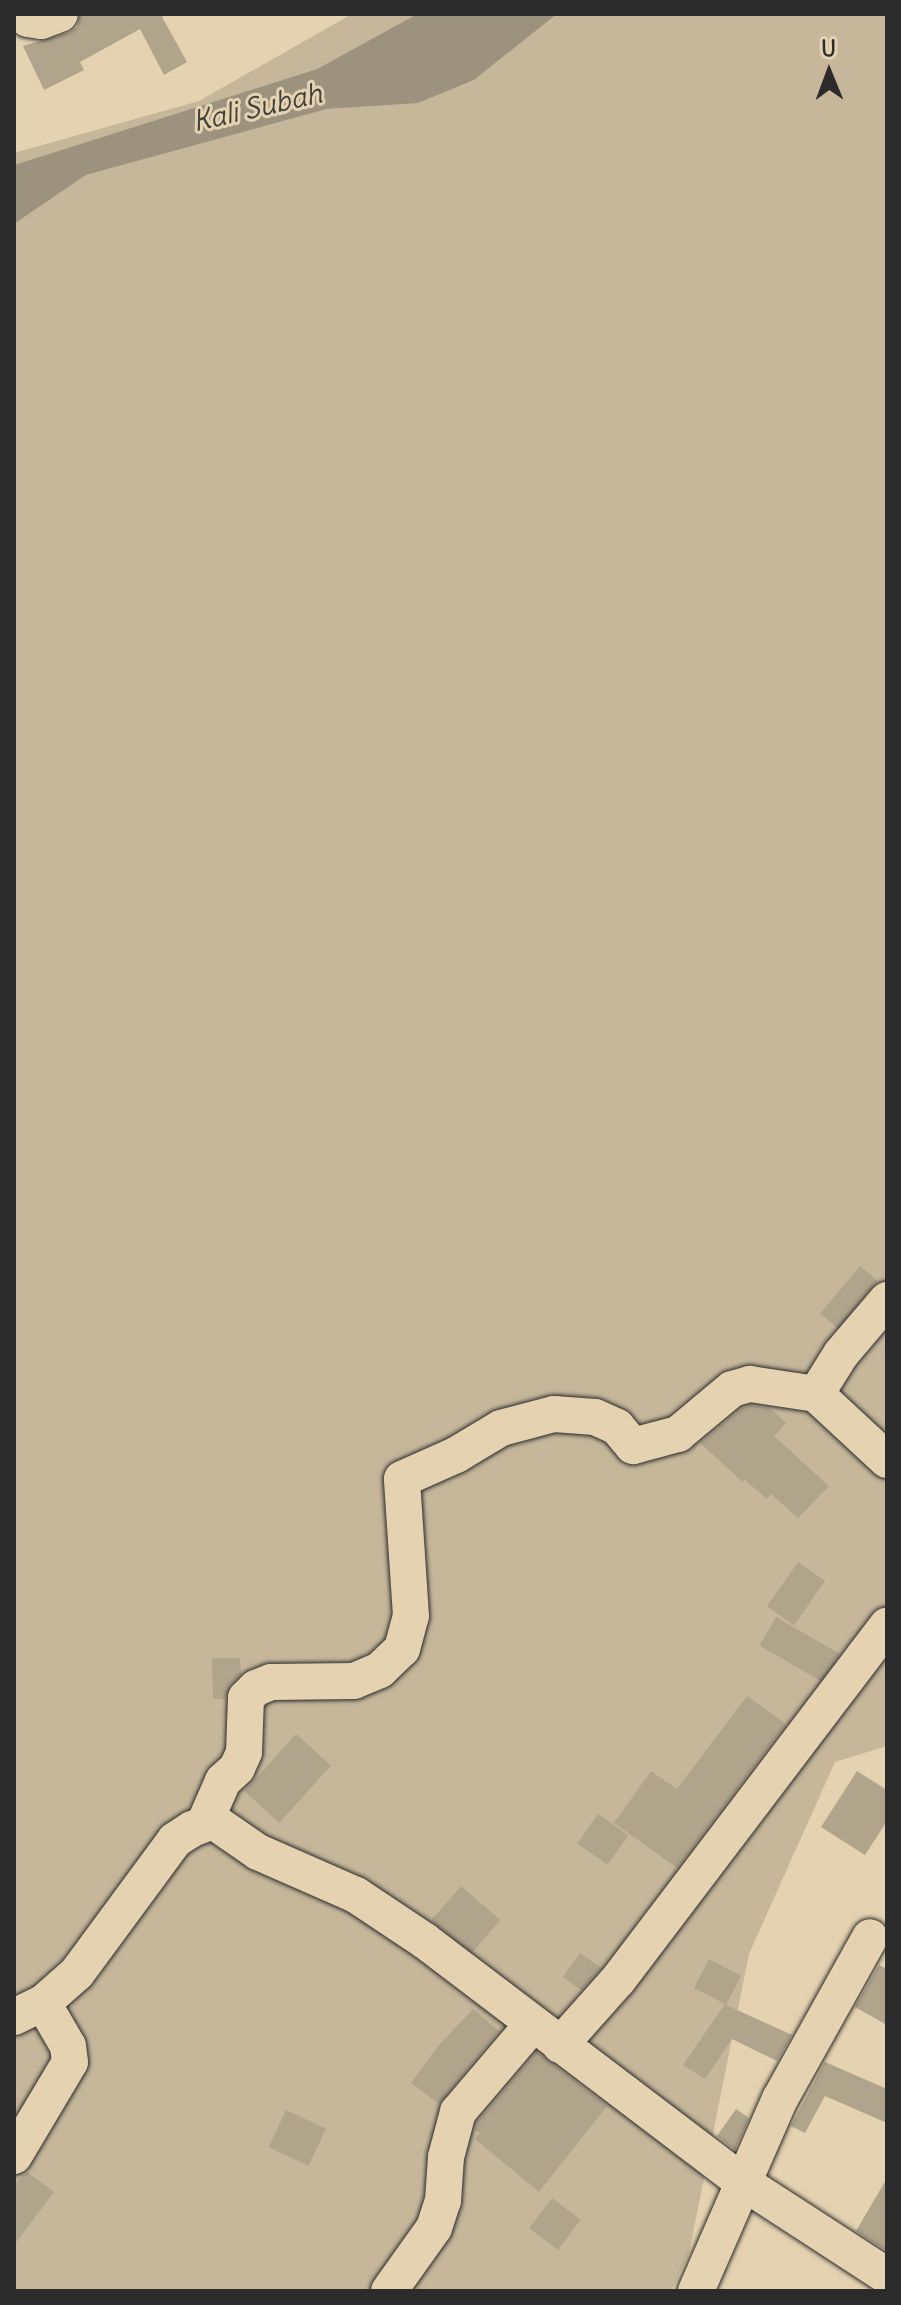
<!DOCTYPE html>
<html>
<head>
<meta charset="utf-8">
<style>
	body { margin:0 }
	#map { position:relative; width:901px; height:2305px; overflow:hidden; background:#e4d2b0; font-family:Delius,sans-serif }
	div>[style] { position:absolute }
	.green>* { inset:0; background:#c6b79a }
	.water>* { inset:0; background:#9d927d }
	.building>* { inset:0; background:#b0a48b; transform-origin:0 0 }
	.roads { filter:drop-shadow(0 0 2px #2b2b2b) drop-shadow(0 0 2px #2b2b2b) }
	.street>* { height:36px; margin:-18px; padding:0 18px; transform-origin:18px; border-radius:18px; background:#e4d2b0 }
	span { translate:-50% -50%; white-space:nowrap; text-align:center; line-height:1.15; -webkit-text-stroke:6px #e4d2b0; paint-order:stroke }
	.water-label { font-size:28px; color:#42403b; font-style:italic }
	.frame { position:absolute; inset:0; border:16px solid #2b2b2b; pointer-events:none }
	.north { position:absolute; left:789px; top:32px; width:80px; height:80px; -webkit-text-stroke:6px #e4d2b0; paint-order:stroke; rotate:359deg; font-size:22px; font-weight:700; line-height:32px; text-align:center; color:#2b2b2b }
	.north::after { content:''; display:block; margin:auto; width:28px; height:36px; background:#2b2b2b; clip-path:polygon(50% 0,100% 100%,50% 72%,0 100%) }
</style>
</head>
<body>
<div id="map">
	<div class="green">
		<i style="clip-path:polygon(352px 14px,417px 14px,317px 69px,14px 165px,14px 153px,199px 101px)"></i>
		<i style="clip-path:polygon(557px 14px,887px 14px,887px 1746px,835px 1762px,749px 1954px,689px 2253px,671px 2291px,14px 2291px,14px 224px,86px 175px,327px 109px,418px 102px,474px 80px)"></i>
	</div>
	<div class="water">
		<i style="clip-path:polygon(417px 14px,557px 14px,474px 80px,418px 103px,327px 109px,86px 175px,14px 224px,14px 165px,317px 69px)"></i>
	</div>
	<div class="building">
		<i style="clip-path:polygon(80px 14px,168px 14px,162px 17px,187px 62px,164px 75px,140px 29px,80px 62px,84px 70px,44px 90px,23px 46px,68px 33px,77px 27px)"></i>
		<i style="left:860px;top:1266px;width:23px;height:62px;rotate:40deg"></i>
		<i style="clip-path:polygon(751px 1405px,770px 1408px,786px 1423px,774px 1436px,829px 1486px,798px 1518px,771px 1494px,767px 1499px,745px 1480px,743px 1482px,700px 1443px,742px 1408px)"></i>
		<i style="left:798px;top:1562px;width:33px;height:54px;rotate:35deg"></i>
		<i style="left:776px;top:1617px;width:73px;height:33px;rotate:30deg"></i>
		<i style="clip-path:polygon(212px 1658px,240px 1658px,241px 1674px,231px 1684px,225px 1699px,213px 1699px)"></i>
		<i style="clip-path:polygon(747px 1696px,786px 1724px,677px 1868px,614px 1823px,651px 1771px,677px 1789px)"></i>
		<i style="left:296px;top:1734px;width:47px;height:77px;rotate:42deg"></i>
		<i style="clip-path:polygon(857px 1771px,887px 1790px,887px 1821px,865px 1855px,821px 1827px)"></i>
		<i style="left:598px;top:1814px;width:37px;height:36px;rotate:35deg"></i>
		<i style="left:461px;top:1886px;width:52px;height:45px;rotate:41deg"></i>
		<i style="clip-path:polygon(580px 1953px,601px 1968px,581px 1990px,563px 1977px)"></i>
		<i style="clip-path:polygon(709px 1959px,741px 1976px,726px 2005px,792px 2035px,777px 2061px,732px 2039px,705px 2079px,683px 2065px,725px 2004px,694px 1988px)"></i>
		<i style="clip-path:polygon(879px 1965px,887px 1969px,887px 2025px,855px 2007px)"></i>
		<i style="clip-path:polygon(473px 2009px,499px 2031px,439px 2104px,411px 2083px,439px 2045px)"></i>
		<i style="clip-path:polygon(537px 2052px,607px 2106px,539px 2192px,475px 2139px,480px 2133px,475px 2130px,477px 2122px)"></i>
		<i style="clip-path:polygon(825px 2062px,887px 2089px,887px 2123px,825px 2096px,805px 2133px,791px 2126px)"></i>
		<i style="clip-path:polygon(736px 2109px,749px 2118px,735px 2150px,717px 2136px)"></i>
		<i style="left:286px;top:2110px;width:44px;height:41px;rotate:25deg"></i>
		<i style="clip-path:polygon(27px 2172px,54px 2192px,14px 2245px,14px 2185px)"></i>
		<i style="clip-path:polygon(887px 2178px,887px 2251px,856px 2231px)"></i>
		<i style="left:552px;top:2198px;width:36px;height:38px;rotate:37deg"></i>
	</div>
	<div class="roads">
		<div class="street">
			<i style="left:23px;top:14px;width:7px;rotate:45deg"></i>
			<i style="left:28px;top:19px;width:13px;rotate:9deg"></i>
			<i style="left:41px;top:21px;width:20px;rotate:-20deg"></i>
			<i style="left:816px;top:1394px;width:47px;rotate:-58deg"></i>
			<i style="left:841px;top:1354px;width:71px;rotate:-49.6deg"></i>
			<i style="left:205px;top:1822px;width:45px;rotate:-66.3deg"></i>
			<i style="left:223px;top:1781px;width:19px;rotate:-43deg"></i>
			<i style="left:237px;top:1768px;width:17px;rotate:-66deg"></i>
			<i style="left:244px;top:1752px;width:54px;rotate:-87.9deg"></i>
			<i style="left:246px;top:1698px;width:14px;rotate:-45deg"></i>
			<i style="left:256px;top:1688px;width:16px;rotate:-22deg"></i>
			<i style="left:271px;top:1682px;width:83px;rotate:-0.7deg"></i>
			<i style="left:354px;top:1681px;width:28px;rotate:-23deg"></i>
			<i style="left:380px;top:1670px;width:30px;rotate:-44deg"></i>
			<i style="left:402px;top:1649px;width:34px;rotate:-75deg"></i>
			<i style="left:411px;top:1616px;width:137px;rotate:-93.8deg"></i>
			<i style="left:402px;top:1479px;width:59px;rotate:-24deg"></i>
			<i style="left:456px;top:1455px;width:52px;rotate:-31deg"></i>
			<i style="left:501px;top:1428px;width:55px;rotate:-14.8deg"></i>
			<i style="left:554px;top:1414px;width:41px;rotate:4.2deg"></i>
			<i style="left:595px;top:1417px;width:24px;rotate:24deg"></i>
			<i style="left:617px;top:1427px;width:25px;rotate:50deg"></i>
			<i style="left:633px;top:1446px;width:47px;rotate:-14.9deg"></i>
			<i style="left:678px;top:1434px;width:70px;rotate:-39.8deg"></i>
			<i style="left:732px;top:1389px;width:19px;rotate:-16deg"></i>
			<i style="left:750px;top:1384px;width:67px;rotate:8.6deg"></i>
			<i style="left:816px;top:1394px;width:97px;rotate:42.9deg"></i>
			<i style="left:14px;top:2017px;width:32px;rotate:-26deg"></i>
			<i style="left:43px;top:2003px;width:45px;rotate:-41.4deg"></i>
			<i style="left:77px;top:1973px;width:165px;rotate:-53.6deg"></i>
			<i style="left:175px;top:1840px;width:20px;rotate:-33deg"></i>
			<i style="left:192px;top:1829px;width:22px;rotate:-21deg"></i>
			<i style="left:213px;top:1821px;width:55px;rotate:34.6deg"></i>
			<i style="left:258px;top:1852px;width:107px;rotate:23.7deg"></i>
			<i style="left:356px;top:1895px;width:83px;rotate:33.7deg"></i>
			<i style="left:425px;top:1941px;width:400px;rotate:37.2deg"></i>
			<i style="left:744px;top:2183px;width:171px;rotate:33deg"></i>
			<i style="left:560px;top:2045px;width:87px;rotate:-48.3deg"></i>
			<i style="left:618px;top:1980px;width:445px;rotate:-52.8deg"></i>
			<i style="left:14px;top:2156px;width:109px;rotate:-59.2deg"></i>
			<i style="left:70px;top:2062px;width:16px;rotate:-97deg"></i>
			<i style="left:68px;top:2046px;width:50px;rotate:-120.2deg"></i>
			<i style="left:389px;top:2291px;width:77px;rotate:-54.5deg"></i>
			<i style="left:434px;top:2228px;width:28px;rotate:-72deg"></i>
			<i style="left:443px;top:2201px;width:44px;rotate:-86.1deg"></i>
			<i style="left:446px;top:2157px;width:47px;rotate:-75.1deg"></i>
			<i style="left:458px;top:2112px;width:114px;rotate:-49.6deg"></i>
			<i style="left:696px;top:2291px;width:210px;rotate:-66.4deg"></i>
			<i style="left:780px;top:2099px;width:185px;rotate:-60.9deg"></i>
		</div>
	</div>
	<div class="water-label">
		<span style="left:257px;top:107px;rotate:-13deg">Kali Subah</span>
	</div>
	<div class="frame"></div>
	<div class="north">U</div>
</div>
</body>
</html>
